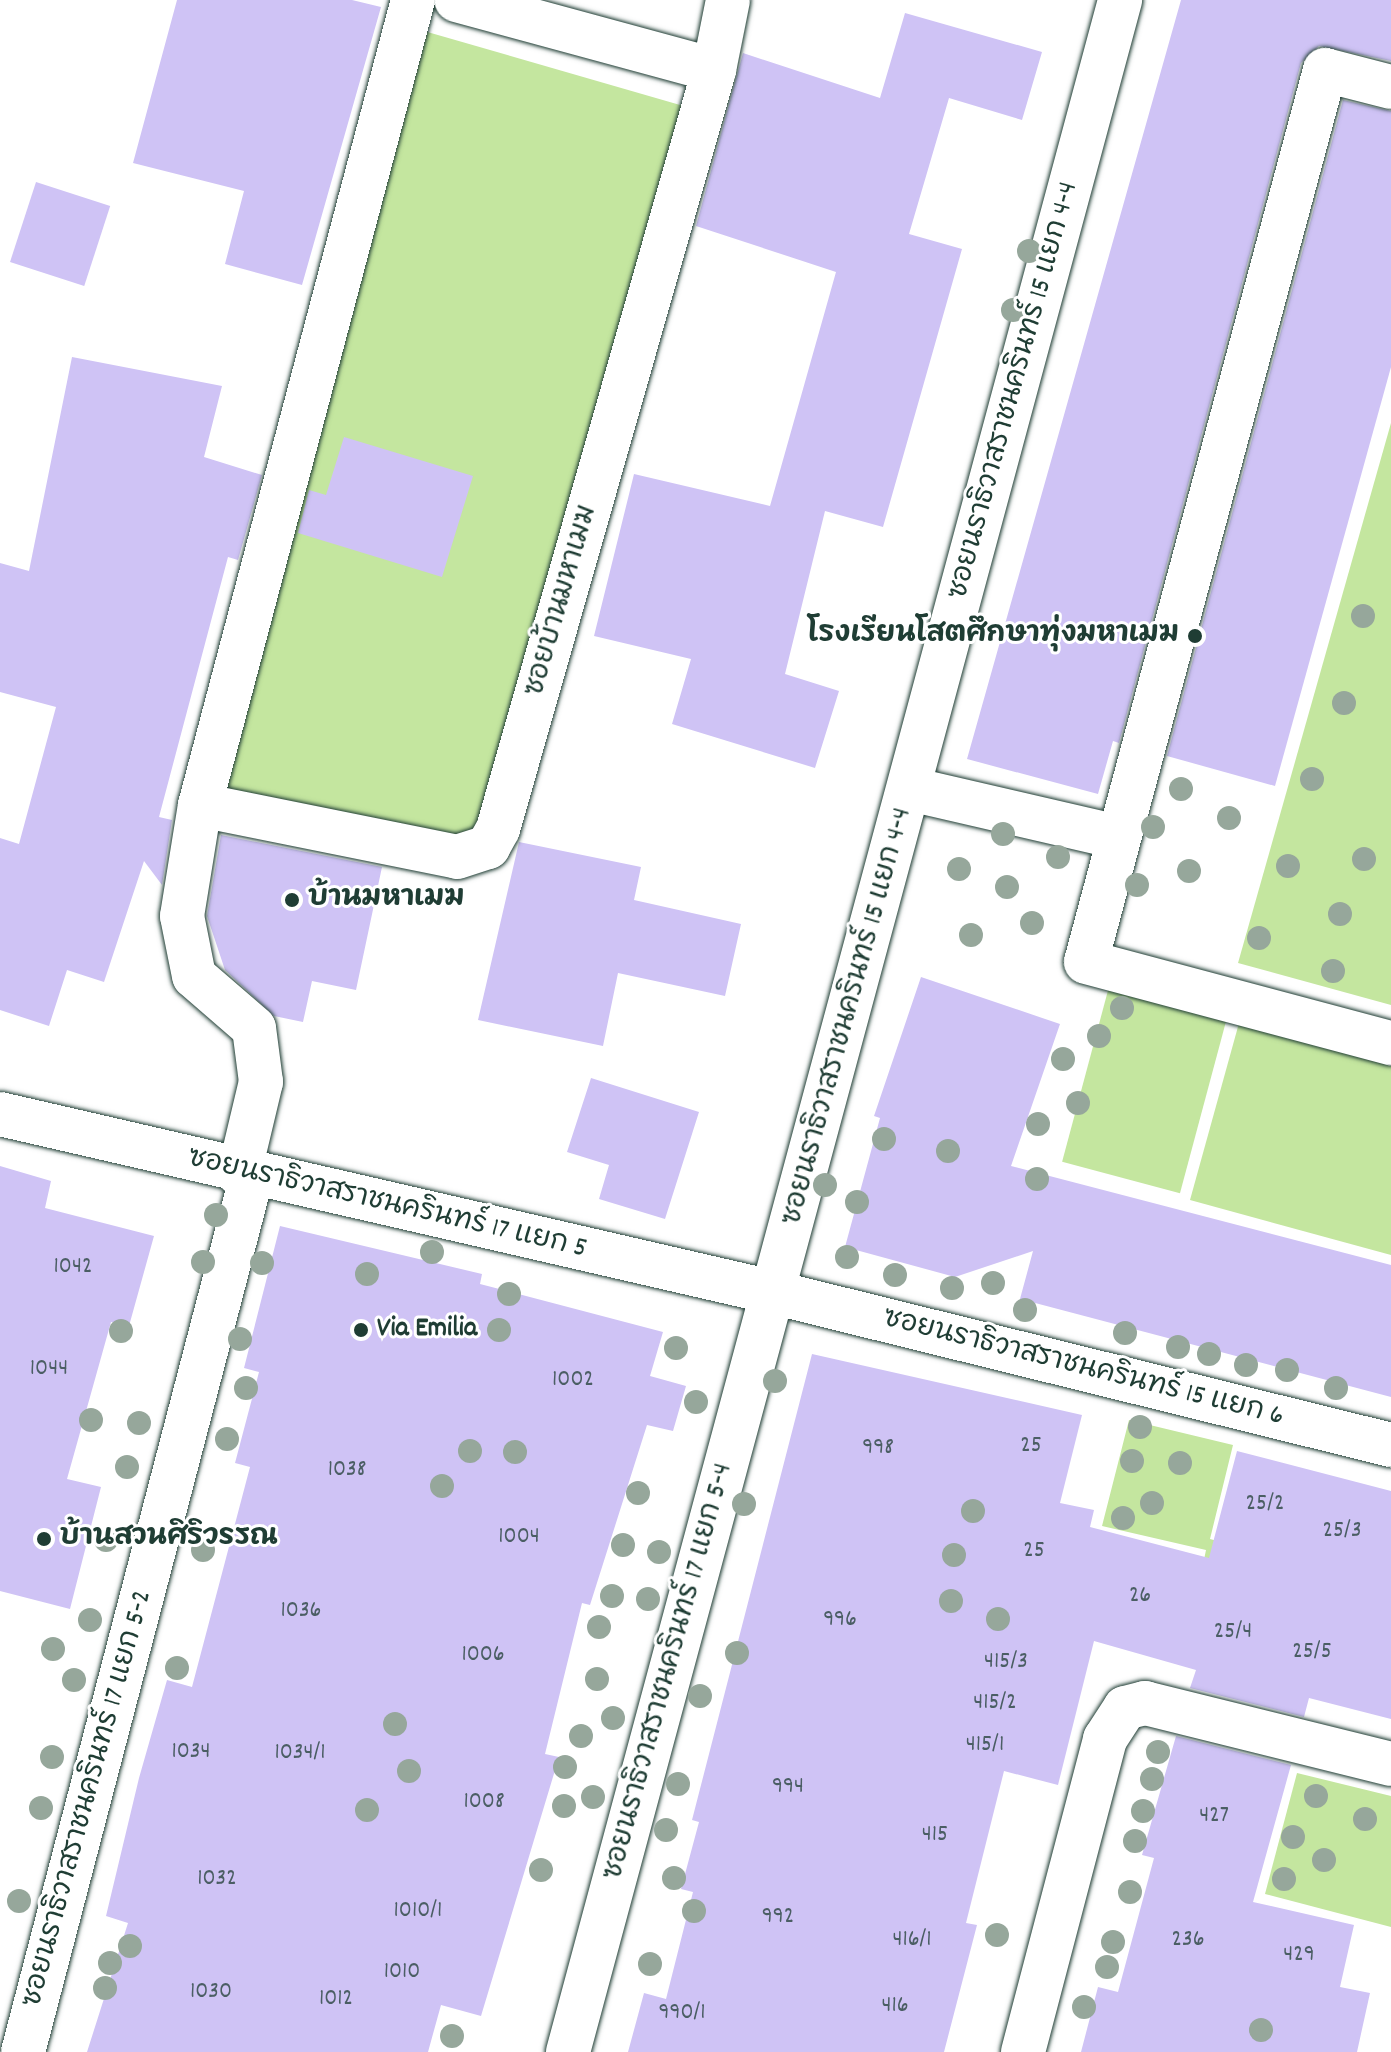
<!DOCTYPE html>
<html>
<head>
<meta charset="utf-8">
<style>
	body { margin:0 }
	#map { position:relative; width:1391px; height:2052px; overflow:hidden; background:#fff; font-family:Dekko,"Playpen Sans Thai",sans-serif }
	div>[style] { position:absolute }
	.green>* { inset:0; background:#c4e69f; transform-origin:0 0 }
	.building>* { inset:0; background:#cfc3f5; transform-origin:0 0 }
	.roads { filter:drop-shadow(0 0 2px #1f3d34) drop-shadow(0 0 2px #1f3d34) }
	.minor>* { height:44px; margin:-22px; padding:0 22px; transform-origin:22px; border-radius:22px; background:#fff }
	.trees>* { width:24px; height:24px; margin:-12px; border-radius:50%; background:#96a79b }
	.dots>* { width:22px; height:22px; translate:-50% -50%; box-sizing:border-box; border:4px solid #fff; border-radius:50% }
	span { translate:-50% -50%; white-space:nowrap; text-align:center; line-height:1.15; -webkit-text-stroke:6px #fff; paint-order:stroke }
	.number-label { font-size:24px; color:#4b5e64 }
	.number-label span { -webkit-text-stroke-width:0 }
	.street-label { font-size:28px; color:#1f3d34 }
	.poi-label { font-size:28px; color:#1f3d34; font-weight:700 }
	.right { translate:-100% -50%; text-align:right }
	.left { translate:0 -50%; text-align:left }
</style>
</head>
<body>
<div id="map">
	<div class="green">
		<i style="clip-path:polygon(424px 31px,687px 107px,484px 829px,467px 845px,217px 795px)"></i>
		<i style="clip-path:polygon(1391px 423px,1391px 1005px,1238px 963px)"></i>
		<i style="left:1110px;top:983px;width:122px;height:185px;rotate:15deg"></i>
		<i style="clip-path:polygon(1239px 1023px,1391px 1066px,1391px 1255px,1190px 1200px)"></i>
		<i style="clip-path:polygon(1129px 1420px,1233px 1445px,1210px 1539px,1378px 1584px,1200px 1579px,1206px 1550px,1102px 1526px)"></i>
		<i style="clip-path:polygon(1297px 1773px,1391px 1796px,1391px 1927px,1265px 1894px)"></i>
	</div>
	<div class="building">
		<i style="clip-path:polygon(177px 0,352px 0,381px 7px,302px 285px,225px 264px,244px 191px,133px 163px)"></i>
		<i style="clip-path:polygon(1181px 0,1391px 0,1391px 61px,1319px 46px,1301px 63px,1119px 743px,1113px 741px,1098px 794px,967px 759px)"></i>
		<i style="clip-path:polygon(905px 13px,1042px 52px,1022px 120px,949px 98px,909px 234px,962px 249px,883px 527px,825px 511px,785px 674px,839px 691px,815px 768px,672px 724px,691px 659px,594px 636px,634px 474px,770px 506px,836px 272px,696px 226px,743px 53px,880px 98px)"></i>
		<i style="clip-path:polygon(1343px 100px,1391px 111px,1391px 367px,1275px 786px,1167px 756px)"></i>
		<i style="left:36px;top:182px;width:78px;height:84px;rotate:18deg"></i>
		<i style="clip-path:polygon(72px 357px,222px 386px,204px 457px,262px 475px,238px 560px,228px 557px,159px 817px,172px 820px,162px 885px,144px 861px,104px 982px,67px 970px,49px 1026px,0 1010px,0 838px,19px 844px,56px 707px,0 692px,0 563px,29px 571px)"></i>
		<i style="clip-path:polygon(344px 437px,473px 476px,442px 577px,298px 533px,309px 490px,326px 495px)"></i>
		<i style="clip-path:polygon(221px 835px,382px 867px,356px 990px,312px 981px,303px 1022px,274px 1016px,225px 970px,207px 916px)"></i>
		<i style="clip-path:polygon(519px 842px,641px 867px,634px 900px,741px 924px,725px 996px,618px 973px,603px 1046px,478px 1020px)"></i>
		<i style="clip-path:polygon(921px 977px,1060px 1024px,1011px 1166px,1391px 1265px,1391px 1397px,1020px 1299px,1033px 1251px,955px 1277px,845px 1247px,880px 1118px,874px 1116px)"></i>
		<i style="clip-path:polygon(591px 1078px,699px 1112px,665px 1219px,599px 1199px,609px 1165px,567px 1152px)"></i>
		<i style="clip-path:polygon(0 1166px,51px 1181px,45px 1208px,154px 1236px,129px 1326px,111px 1322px,67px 1479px,101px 1487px,70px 1609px,0 1591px)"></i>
		<i style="clip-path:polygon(280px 1226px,482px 1274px,480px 1284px,663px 1332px,650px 1376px,686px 1386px,673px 1431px,647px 1425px,590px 1605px,582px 1603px,545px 1754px,559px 1757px,481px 2016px,441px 2005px,428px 2052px,87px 2052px,128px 1923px,106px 1916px,139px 1778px,167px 1680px,192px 1687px,250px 1467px,235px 1463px,259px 1372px,244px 1368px)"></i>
		<i style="clip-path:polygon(812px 1354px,1082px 1415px,1060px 1503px,1094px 1510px,1090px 1527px,1209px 1558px,1237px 1451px,1391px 1491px,1391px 1719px,1309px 1698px,1304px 1717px,1190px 1688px,1196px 1670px,1094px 1641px,1058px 1785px,1004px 1771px,966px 1923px,977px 1925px,944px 2052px,628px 2052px,644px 1993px,666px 1999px,693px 1892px,681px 1889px,699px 1822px,692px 1820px)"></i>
		<i style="clip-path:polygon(1176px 1736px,1291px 1765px,1253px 1902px,1354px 1925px,1340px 1987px,1370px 1993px,1357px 2052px,1081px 2052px,1098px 1987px,1118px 1992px,1154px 1858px,1142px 1855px)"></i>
	</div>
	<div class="roads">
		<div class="minor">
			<i style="left:714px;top:70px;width:71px;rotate:-78.7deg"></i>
			<i style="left:1391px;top:87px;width:68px;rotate:-165.6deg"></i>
			<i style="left:1325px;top:70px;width:923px;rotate:105deg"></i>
			<i style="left:1086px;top:962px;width:316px;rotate:14.9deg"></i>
			<i style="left:910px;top:789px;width:209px;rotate:13deg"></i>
			<i style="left:200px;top:805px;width:262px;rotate:11.4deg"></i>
			<i style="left:457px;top:857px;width:33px;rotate:-18deg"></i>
			<i style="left:488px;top:847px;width:21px;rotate:-61deg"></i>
			<i style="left:498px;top:829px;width:789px;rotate:-74.11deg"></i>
			<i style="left:714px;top:70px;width:267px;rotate:-164.8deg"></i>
			<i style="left:0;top:1114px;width:796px;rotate:12.99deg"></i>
			<i style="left:776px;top:1293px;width:634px;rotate:13.88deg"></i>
			<i style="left:239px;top:1174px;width:95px;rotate:-76.6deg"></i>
			<i style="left:261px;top:1082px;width:54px;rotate:-97.4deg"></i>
			<i style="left:254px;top:1028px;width:79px;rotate:-139.1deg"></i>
			<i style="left:194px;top:976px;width:61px;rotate:-101.3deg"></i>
			<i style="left:182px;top:916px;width:112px;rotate:-80.8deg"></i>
			<i style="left:200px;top:805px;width:833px;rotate:-75.18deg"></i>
			<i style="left:23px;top:2052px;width:906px;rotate:-75.37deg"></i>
			<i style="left:568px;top:2052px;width:2125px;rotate:-74.94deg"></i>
			<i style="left:1023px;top:2052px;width:324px;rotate:-75.3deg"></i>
			<i style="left:1105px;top:1739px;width:37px;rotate:-57deg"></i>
			<i style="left:1125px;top:1708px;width:21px;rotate:-14deg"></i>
			<i style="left:1145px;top:1703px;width:253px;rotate:13.9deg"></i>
		</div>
	</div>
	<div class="trees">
		<i style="left:1029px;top:251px"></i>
		<i style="left:1013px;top:310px"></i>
		<i style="left:1363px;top:616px"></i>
		<i style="left:1344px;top:703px"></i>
		<i style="left:1312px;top:779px"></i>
		<i style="left:1181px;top:789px"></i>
		<i style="left:1229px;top:818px"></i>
		<i style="left:1153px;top:827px"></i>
		<i style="left:1003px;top:834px"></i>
		<i style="left:1058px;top:857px"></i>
		<i style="left:1364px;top:859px"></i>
		<i style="left:1288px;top:866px"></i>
		<i style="left:959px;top:869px"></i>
		<i style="left:1189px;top:871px"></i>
		<i style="left:1137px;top:885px"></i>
		<i style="left:1007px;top:887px"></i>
		<i style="left:1340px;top:914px"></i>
		<i style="left:1032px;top:923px"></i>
		<i style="left:971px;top:935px"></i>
		<i style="left:1259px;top:938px"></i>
		<i style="left:1333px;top:971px"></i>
		<i style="left:1122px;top:1008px"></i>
		<i style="left:1099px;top:1036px"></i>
		<i style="left:1063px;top:1059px"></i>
		<i style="left:1078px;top:1103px"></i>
		<i style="left:1038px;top:1124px"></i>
		<i style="left:884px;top:1139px"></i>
		<i style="left:948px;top:1151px"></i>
		<i style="left:1037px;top:1179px"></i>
		<i style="left:825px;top:1185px"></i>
		<i style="left:857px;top:1202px"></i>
		<i style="left:216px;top:1215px"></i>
		<i style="left:432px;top:1252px"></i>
		<i style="left:847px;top:1257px"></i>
		<i style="left:203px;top:1262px"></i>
		<i style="left:262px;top:1263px"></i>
		<i style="left:367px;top:1274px"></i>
		<i style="left:895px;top:1275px"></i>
		<i style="left:993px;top:1283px"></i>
		<i style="left:952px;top:1288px"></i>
		<i style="left:509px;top:1294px"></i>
		<i style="left:1025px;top:1310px"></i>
		<i style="left:499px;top:1330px"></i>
		<i style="left:121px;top:1331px"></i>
		<i style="left:1125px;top:1333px"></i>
		<i style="left:240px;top:1339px"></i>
		<i style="left:1178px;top:1347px"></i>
		<i style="left:676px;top:1348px"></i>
		<i style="left:1209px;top:1354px"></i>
		<i style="left:1246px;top:1365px"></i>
		<i style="left:1287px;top:1370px"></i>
		<i style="left:775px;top:1381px"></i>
		<i style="left:246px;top:1388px"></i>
		<i style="left:1336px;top:1388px"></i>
		<i style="left:696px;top:1402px"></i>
		<i style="left:91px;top:1420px"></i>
		<i style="left:139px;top:1423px"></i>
		<i style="left:1140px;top:1427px"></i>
		<i style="left:227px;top:1439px"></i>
		<i style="left:470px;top:1451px"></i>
		<i style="left:515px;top:1452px"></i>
		<i style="left:1132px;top:1461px"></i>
		<i style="left:1180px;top:1463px"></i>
		<i style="left:127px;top:1467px"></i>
		<i style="left:442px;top:1486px"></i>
		<i style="left:638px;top:1493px"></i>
		<i style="left:1152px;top:1503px"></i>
		<i style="left:744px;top:1504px"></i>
		<i style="left:973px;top:1511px"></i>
		<i style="left:1123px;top:1518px"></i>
		<i style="left:106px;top:1540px"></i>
		<i style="left:623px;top:1545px"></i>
		<i style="left:203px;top:1550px"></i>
		<i style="left:659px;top:1552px"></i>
		<i style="left:954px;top:1555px"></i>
		<i style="left:612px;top:1596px"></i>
		<i style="left:648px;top:1599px"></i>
		<i style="left:951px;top:1601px"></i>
		<i style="left:998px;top:1619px"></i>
		<i style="left:90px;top:1620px"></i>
		<i style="left:599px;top:1627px"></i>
		<i style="left:53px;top:1649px"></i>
		<i style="left:737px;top:1653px"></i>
		<i style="left:177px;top:1668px"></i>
		<i style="left:597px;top:1679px"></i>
		<i style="left:74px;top:1680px"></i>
		<i style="left:700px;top:1696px"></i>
		<i style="left:613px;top:1718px"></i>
		<i style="left:395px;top:1724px"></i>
		<i style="left:581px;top:1736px"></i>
		<i style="left:1158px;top:1752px"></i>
		<i style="left:52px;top:1757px"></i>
		<i style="left:565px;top:1767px"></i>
		<i style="left:409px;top:1771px"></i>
		<i style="left:1152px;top:1779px"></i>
		<i style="left:678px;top:1784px"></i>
		<i style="left:1316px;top:1796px"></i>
		<i style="left:593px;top:1797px"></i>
		<i style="left:564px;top:1806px"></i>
		<i style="left:41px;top:1808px"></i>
		<i style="left:367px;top:1810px"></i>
		<i style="left:1143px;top:1811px"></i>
		<i style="left:1365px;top:1819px"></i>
		<i style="left:666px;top:1830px"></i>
		<i style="left:1293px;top:1837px"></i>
		<i style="left:1135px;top:1841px"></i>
		<i style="left:1324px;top:1860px"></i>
		<i style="left:541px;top:1870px"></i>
		<i style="left:674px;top:1878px"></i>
		<i style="left:1284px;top:1879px"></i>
		<i style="left:1130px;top:1892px"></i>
		<i style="left:19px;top:1901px"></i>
		<i style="left:694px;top:1911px"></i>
		<i style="left:997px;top:1935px"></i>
		<i style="left:1113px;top:1942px"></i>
		<i style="left:130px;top:1946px"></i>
		<i style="left:110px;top:1963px"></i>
		<i style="left:650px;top:1964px"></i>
		<i style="left:1107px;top:1967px"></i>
		<i style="left:105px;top:1988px"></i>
		<i style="left:1084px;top:2007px"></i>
		<i style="left:1261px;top:2030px"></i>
		<i style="left:452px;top:2036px"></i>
	</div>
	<div class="dots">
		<i style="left:1195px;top:636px;background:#1f3d34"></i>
		<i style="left:292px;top:900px;background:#1f3d34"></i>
		<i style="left:361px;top:1330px;background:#1f3d34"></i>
		<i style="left:44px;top:1539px;background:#1f3d34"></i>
	</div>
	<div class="number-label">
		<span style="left:73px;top:1268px">1042</span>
		<span style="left:49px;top:1370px">1044</span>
		<span style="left:573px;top:1381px">1002</span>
		<span style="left:1031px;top:1447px">25</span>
		<span style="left:878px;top:1449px">998</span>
		<span style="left:347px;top:1471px">1038</span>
		<span style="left:1265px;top:1505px">25/2</span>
		<span style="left:1342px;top:1532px">25/3</span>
		<span style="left:519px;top:1538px">1004</span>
		<span style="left:1034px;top:1552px">25</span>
		<span style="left:1140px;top:1597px">26</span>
		<span style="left:301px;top:1612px">1036</span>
		<span style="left:840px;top:1621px">996</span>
		<span style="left:1233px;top:1633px">25/4</span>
		<span style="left:1312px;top:1653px">25/5</span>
		<span style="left:483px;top:1656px">1006</span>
		<span style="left:1006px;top:1663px">415/3</span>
		<span style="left:995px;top:1704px">415/2</span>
		<span style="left:985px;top:1746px">415/1</span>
		<span style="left:191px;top:1753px">1034</span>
		<span style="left:300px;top:1754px">1034/1</span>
		<span style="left:788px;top:1788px">994</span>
		<span style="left:484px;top:1803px">1008</span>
		<span style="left:1214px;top:1817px">427</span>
		<span style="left:935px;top:1836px">415</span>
		<span style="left:217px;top:1880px">1032</span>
		<span style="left:418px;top:1912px">1010/1</span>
		<span style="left:778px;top:1918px">992</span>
		<span style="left:912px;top:1941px">416/1</span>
		<span style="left:1188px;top:1941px">236</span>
		<span style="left:1299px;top:1956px">429</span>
		<span style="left:402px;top:1973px">1010</span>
		<span style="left:211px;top:1993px">1030</span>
		<span style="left:336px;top:2000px">1012</span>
		<span style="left:895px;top:2007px">416</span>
		<span style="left:682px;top:2014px">990/1</span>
	</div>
	<div class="street-label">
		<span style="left:1015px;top:391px;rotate:-75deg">ซอยนราธิวาสราชนครินทร์ 15 แยก 4-4</span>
		<span style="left:563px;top:601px;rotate:-74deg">ซอยบ้านมหาเมฆ</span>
		<span style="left:849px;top:1017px;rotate:-75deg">ซอยนราธิวาสราชนครินทร์ 15 แยก 4-4</span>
		<span style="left:387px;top:1205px;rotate:13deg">ซอยนราธิวาสราชนครินทร์ 17 แยก 5</span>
		<span style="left:1083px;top:1369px;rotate:14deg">ซอยนราธิวาสราชนครินทร์ 15 แยก 6</span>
		<span style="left:670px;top:1672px;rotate:-75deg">ซอยนราธิวาสราชนครินทร์ 17 แยก 5-4</span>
		<span style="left:89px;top:1799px;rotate:-75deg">ซอยนราธิวาสราชนครินทร์ 17 แยก 5-2</span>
	</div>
	<div class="poi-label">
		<span class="right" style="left:1179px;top:636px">โรงเรียนโสตศึกษาทุ่งมหาเมฆ</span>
		<span class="left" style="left:308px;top:900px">บ้านมหาเมฆ</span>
		<span class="left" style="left:377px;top:1330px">Via Emilia</span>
		<span class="left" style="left:60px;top:1539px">บ้านสวนศิริวรรณ</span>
	</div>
</div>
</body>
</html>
